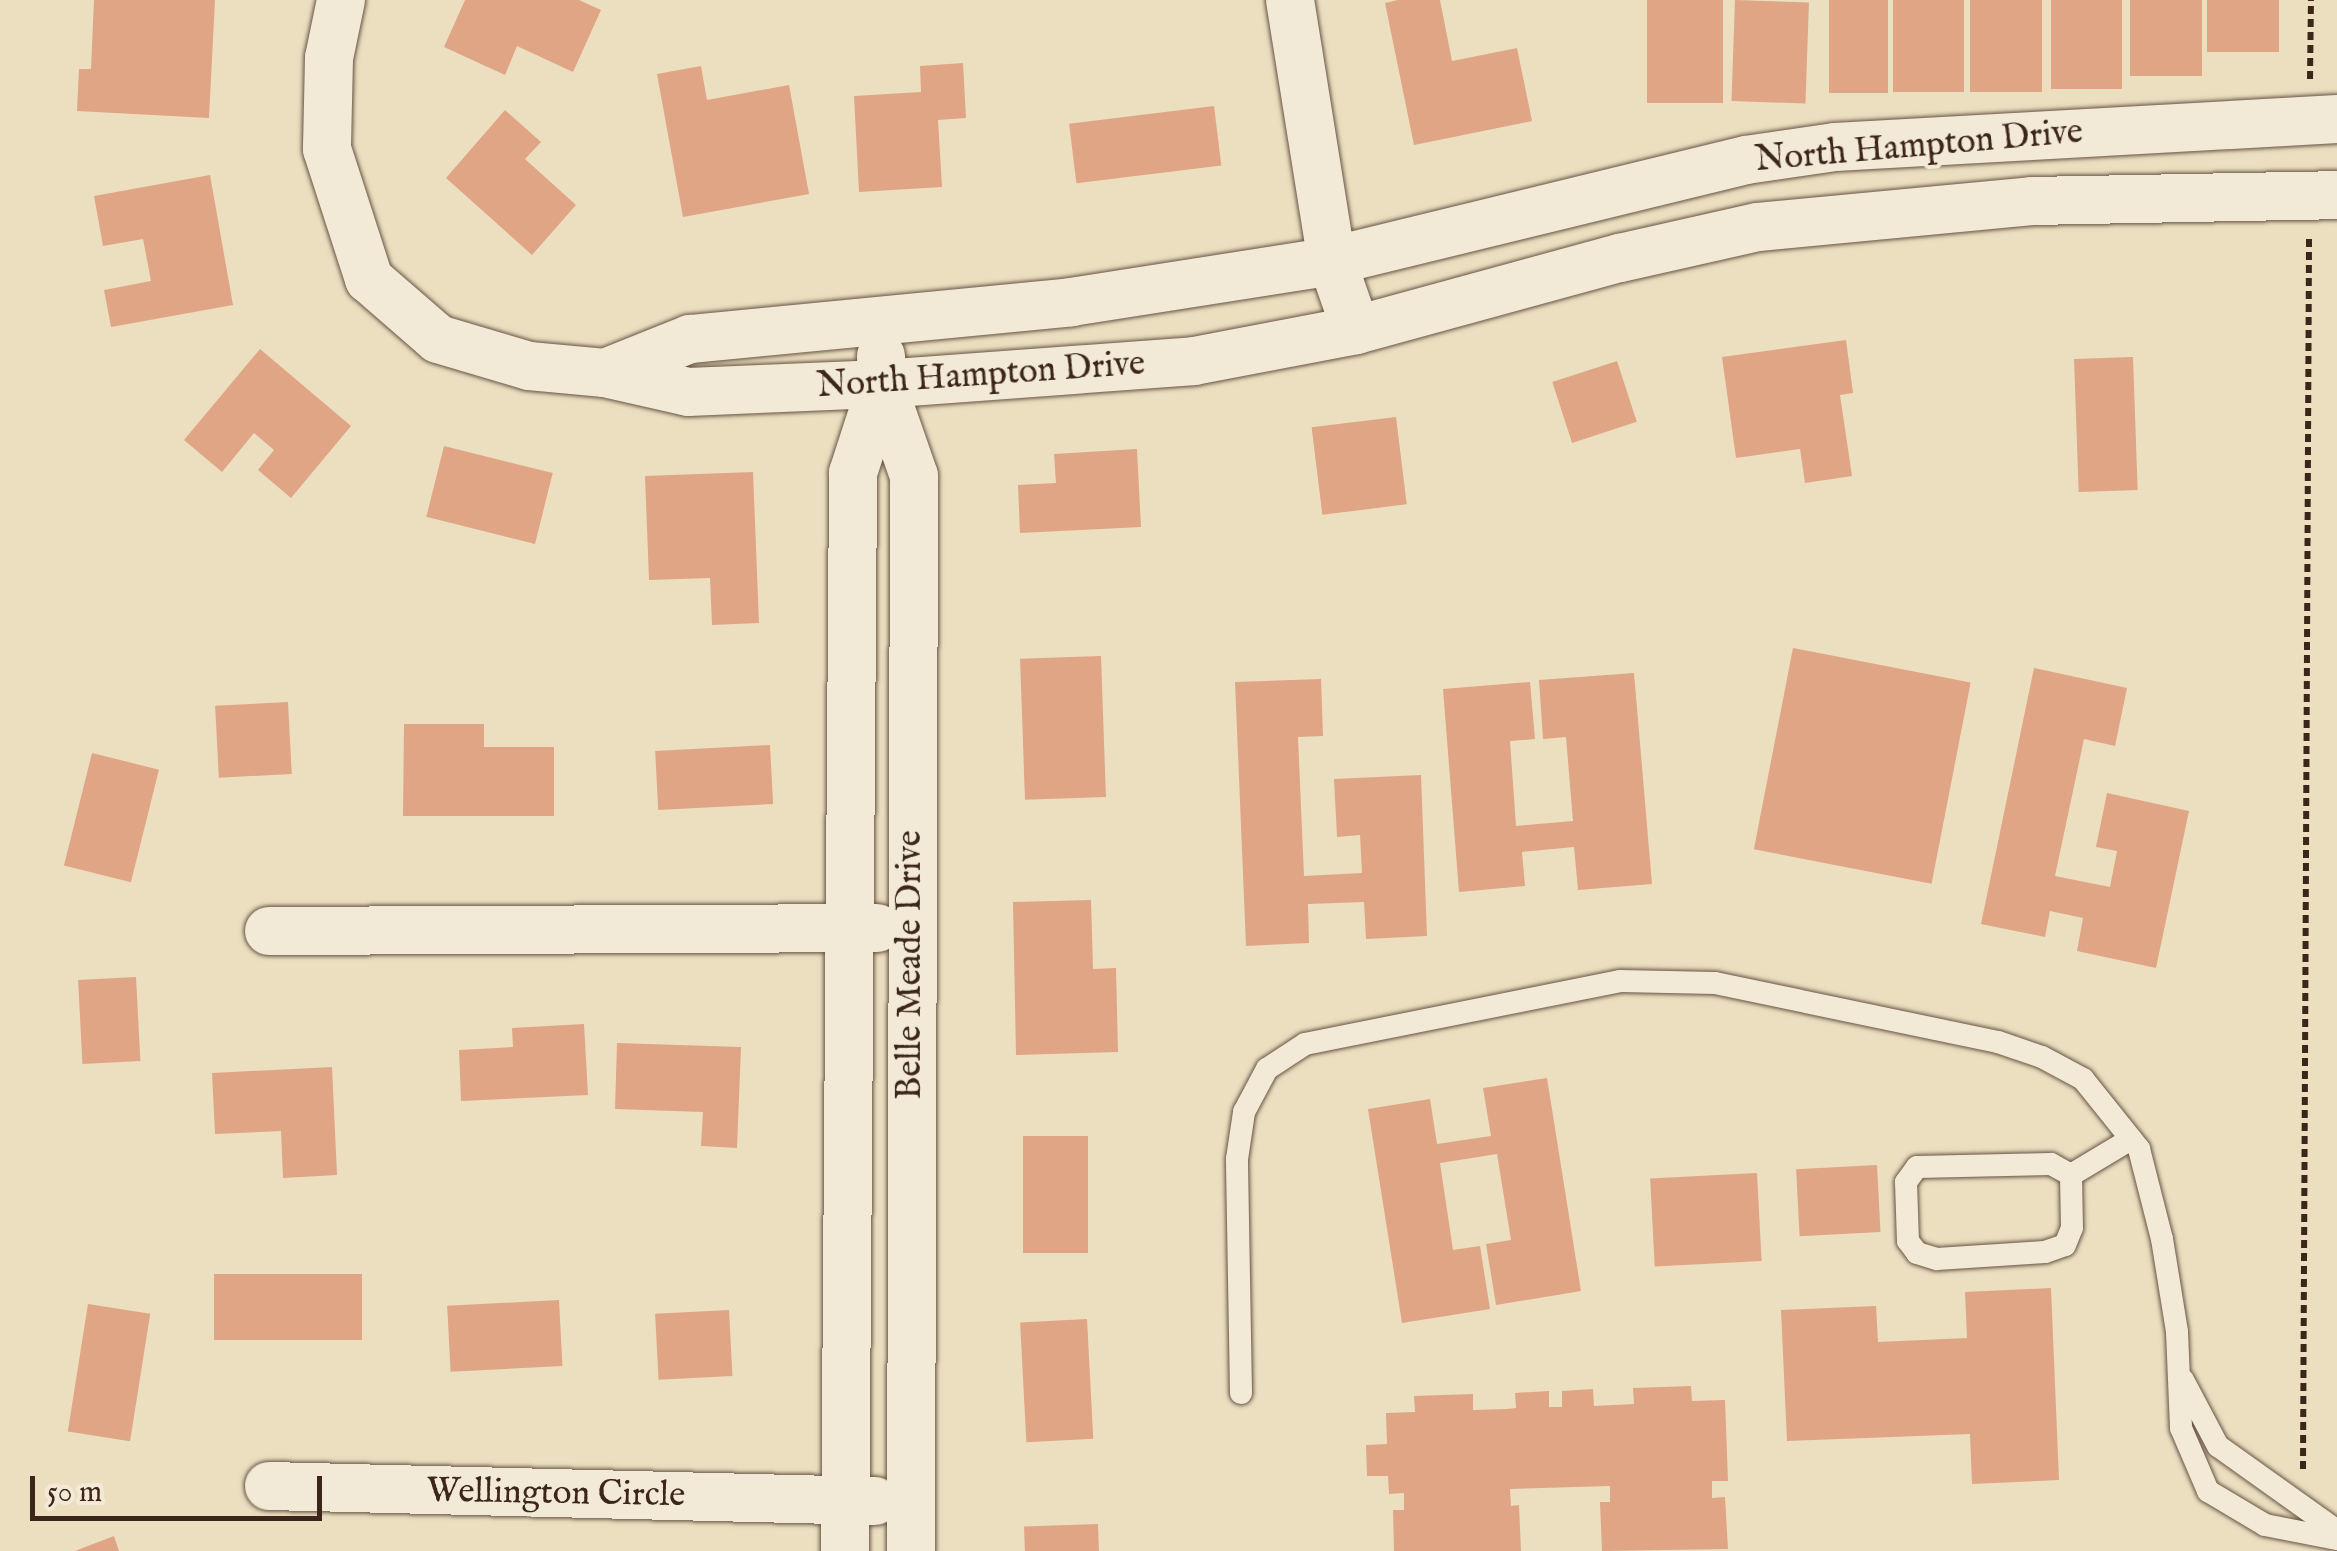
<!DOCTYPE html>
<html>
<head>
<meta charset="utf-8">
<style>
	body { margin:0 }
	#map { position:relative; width:2337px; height:1551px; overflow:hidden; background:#ebdfc0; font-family:"IM FELL English",serif }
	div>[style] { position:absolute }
	.building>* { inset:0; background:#dfa585; transform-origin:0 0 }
	.path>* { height:6px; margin-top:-3px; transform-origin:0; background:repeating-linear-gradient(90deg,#3c2519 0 8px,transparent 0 13px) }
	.roads { filter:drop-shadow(0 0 2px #685443) drop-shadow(0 0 2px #685443) }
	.service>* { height:22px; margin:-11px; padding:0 11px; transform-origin:11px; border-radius:11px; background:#f2ead6 }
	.minor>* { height:48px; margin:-24px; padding:0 24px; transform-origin:24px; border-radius:24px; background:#f2ead6 }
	span { translate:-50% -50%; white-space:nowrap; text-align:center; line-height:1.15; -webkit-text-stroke:8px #f2ead6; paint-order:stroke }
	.street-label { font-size:35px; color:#3c2519 }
	.scale { position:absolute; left:30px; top:1476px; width:292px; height:45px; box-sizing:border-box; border:5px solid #3c2519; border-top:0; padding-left:12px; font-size:30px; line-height:35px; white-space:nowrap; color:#3c2519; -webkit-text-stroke:8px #f2ead6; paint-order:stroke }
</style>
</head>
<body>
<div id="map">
	<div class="building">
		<i style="clip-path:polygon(94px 0,215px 0,209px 118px,77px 111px,79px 69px,91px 69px)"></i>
		<i style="clip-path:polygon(465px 0,579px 0,601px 10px,573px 72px,517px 46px,505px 75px,444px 47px)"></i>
		<i style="clip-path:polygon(1398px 0,1440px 0,1452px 61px,1517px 48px,1532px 121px,1414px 145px,1385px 3px)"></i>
		<i style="left:1647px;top:0;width:76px;height:103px"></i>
		<i style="left:1735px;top:0;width:74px;height:101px;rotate:2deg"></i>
		<i style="left:1829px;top:0;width:59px;height:93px"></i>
		<i style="left:1893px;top:0;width:71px;height:92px"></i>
		<i style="left:1970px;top:0;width:72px;height:92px"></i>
		<i style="left:2051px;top:0;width:71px;height:89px"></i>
		<i style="left:2130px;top:0;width:72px;height:76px"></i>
		<i style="left:2207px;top:0;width:72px;height:52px"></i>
		<i style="clip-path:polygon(963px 63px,966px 118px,938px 120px,942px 187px,859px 192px,854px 96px,921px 92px,920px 66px)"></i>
		<i style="clip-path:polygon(701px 66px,707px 100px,789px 85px,809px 194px,683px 217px,657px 74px)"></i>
		<i style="left:1214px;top:106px;width:60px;height:146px;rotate:83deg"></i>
		<i style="clip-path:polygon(505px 110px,541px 142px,525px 159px,576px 205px,532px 255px,446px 178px)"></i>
		<i style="clip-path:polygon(210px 175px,233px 305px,111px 327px,104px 290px,151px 281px,143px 239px,103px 246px,94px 196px)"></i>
		<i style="clip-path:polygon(1846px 340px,1853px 393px,1840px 395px,1852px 476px,1805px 483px,1800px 449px,1736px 458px,1722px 357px)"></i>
		<i style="clip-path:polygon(260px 349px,351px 426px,291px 498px,258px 470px,274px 450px,254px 433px,222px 472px,184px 440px)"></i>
		<i style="left:2133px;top:357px;width:133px;height:59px;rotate:88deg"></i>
		<i style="left:1617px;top:361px;width:64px;height:68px;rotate:72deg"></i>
		<i style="left:1396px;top:417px;width:88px;height:85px;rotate:83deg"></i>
		<i style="left:444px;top:446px;width:112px;height:73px;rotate:14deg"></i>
		<i style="clip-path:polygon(1137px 449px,1141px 527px,1020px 533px,1018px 485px,1056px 483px,1054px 454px)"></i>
		<i style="clip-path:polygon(753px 472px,759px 623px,712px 625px,710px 578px,649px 580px,645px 476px)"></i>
		<i style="left:1793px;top:648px;width:181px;height:205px;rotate:11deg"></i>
		<i style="left:1101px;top:656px;width:141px;height:81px;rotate:88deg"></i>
		<i style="clip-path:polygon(2034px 668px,2127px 688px,2115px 746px,2084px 739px,2055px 876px,2110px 887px,2117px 851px,2096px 847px,2107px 793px,2189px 811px,2156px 968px,2077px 951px,2083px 918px,2050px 911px,2045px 937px,1981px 924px)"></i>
		<i style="clip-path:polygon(1634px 673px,1652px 884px,1578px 890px,1574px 847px,1522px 852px,1525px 886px,1459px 892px,1443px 689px,1530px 682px,1535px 739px,1510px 741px,1516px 826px,1573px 821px,1566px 737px,1543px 739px,1539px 680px)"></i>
		<i style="clip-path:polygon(1321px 679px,1323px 736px,1298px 737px,1304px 876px,1362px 873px,1360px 835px,1337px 837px,1334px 779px,1421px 775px,1427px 936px,1366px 939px,1364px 902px,1308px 904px,1309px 943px,1246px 946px,1235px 682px)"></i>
		<i style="left:288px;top:702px;width:72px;height:73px;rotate:87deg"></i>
		<i style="clip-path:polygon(404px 724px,484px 724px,484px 747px,554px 747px,554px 816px,403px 816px)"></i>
		<i style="left:770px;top:745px;width:59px;height:115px;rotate:87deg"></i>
		<i style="left:92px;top:753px;width:69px;height:116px;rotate:14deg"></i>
		<i style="clip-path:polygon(1091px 900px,1093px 969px,1116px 968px,1118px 1052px,1016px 1055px,1013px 902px)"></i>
		<i style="left:136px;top:977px;width:84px;height:58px;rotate:87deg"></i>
		<i style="clip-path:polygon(584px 1024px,588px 1095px,461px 1101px,459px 1050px,513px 1047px,512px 1028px)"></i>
		<i style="clip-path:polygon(617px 1043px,741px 1047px,737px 1148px,701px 1146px,703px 1112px,615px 1109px)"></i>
		<i style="clip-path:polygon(332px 1067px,337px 1175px,283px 1178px,281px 1131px,215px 1134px,212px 1073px)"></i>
		<i style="clip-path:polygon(1547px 1078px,1581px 1291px,1496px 1305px,1486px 1244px,1511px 1240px,1497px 1154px,1440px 1163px,1453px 1250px,1480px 1246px,1490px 1309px,1402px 1323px,1368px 1109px,1430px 1099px,1437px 1144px,1491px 1136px,1483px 1088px)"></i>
		<i style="left:1023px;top:1136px;width:65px;height:117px"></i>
		<i style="left:1877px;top:1165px;width:67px;height:81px;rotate:87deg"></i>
		<i style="left:1757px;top:1173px;width:88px;height:107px;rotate:87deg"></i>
		<i style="left:362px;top:1274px;width:66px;height:148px;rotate:90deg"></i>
		<i style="clip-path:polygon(2051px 1288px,2059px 1480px,1972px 1484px,1970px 1434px,1787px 1441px,1781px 1310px,1876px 1306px,1878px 1342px,1967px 1338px,1965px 1292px)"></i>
		<i style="left:559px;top:1300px;width:66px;height:112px;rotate:87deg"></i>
		<i style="left:88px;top:1304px;width:63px;height:129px;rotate:9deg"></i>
		<i style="left:729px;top:1310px;width:66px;height:74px;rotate:87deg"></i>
		<i style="left:1087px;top:1319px;width:120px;height:67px;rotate:87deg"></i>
		<i style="clip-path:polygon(1691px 1386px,1692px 1401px,1725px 1400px,1728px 1481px,1712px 1481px,1712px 1498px,1725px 1497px,1728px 1549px,1602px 1551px,1600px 1502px,1610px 1502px,1610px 1486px,1510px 1489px,1511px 1506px,1519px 1505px,1521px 1551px,1394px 1551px,1393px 1510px,1404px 1510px,1404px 1493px,1389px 1494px,1388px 1476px,1367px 1476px,1366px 1445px,1387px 1444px,1386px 1413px,1415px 1412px,1414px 1396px,1473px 1394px,1473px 1410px,1507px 1409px,1516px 1408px,1515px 1393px,1549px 1391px,1549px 1407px,1562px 1407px,1562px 1391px,1593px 1389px,1594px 1406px,1634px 1404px,1633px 1388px)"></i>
		<i style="left:1098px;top:1524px;width:27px;height:74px;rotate:88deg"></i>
		<i style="clip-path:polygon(114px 1536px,119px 1551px,75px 1551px)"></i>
	</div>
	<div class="path">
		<i style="left:2310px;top:79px;width:79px;rotate:-89.3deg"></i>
		<i style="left:2303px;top:1469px;width:1233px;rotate:-89.72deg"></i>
	</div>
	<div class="roads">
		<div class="service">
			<i style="left:2071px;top:1175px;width:23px;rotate:-151deg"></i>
			<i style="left:2051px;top:1164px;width:134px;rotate:178.7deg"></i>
			<i style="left:1917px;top:1167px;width:19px;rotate:126deg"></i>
			<i style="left:1906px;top:1182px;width:59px;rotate:88.1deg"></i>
			<i style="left:1908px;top:1241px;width:15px;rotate:53deg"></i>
			<i style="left:1917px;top:1253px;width:21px;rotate:17deg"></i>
			<i style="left:1937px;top:1259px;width:108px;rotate:-3.7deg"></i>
			<i style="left:2045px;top:1252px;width:21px;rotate:-19deg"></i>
			<i style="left:2065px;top:1245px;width:18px;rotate:-68deg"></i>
			<i style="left:2072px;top:1228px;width:53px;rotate:-91.1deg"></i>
			<i style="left:2071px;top:1175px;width:70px;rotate:-31deg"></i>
			<i style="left:2183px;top:1380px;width:75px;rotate:62.1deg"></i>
			<i style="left:2218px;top:1446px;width:146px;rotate:35.5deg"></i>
			<i style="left:1241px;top:1393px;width:234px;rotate:-91deg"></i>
			<i style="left:1237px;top:1159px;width:48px;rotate:-81.5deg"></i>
			<i style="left:1244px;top:1112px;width:49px;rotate:-61.9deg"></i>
			<i style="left:1267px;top:1069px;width:45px;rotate:-33.3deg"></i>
			<i style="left:1305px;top:1044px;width:321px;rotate:-11.3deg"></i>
			<i style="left:1620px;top:981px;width:95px;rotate:1.2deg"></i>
			<i style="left:1715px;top:983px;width:289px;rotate:11.8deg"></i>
			<i style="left:1998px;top:1042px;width:46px;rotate:18.8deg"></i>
			<i style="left:2042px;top:1057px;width:47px;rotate:28.2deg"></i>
			<i style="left:2083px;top:1079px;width:90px;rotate:51.3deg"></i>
			<i style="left:2139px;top:1149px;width:93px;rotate:75.7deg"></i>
			<i style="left:2162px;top:1239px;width:94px;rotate:80.8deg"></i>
			<i style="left:2177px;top:1332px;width:96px;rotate:87.6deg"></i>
			<i style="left:2181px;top:1428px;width:69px;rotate:66.8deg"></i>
			<i style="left:2208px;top:1491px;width:66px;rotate:30.8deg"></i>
			<i style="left:2265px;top:1525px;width:73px;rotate:11deg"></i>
		</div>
		<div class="minor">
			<i style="left:341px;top:0;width:59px;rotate:101.7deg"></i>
			<i style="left:329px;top:58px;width:91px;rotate:91.3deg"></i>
			<i style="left:327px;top:149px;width:137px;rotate:72.1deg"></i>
			<i style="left:369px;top:279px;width:91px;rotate:41deg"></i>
			<i style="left:438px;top:339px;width:95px;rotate:16.5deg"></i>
			<i style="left:529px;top:366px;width:76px;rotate:5.3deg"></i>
			<i style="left:605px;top:373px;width:85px;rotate:12.9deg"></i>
			<i style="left:688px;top:392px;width:194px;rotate:-2.4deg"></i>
			<i style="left:882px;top:384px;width:313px;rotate:-4.2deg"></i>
			<i style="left:1194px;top:361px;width:165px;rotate:-10.8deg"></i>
			<i style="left:1356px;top:330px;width:274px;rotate:-15.3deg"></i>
			<i style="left:1620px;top:258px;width:141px;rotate:-12.7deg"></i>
			<i style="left:1758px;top:227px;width:275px;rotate:-5.4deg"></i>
			<i style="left:2032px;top:201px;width:305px;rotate:-1.1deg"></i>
			<i style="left:1290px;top:0;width:264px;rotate:80.9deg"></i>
			<i style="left:1332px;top:261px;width:73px;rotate:70.8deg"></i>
			<i style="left:881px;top:356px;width:28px;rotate:88deg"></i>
			<i style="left:882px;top:384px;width:97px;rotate:70.8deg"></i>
			<i style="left:914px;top:476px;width:1075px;rotate:90.16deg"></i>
			<i style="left:605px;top:373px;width:92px;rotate:-21.8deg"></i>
			<i style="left:690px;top:339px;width:383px;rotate:-5.5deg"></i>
			<i style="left:1071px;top:302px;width:264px;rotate:-8.9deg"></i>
			<i style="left:1332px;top:261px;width:426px;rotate:-13.7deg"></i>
			<i style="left:1746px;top:160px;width:90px;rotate:-8.3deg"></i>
			<i style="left:1835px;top:147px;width:503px;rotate:-3.19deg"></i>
			<i style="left:269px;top:931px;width:608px;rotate:-0.28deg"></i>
			<i style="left:269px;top:1486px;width:606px;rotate:1.42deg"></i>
			<i style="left:845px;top:1551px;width:1078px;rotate:-89.57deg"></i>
			<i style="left:853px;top:473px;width:94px;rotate:-72deg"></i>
		</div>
	</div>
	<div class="street-label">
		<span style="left:1919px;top:147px;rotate:-5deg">North Hampton Drive</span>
		<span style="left:981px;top:376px;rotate:-4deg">North Hampton Drive</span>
		<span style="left:911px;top:965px;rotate:-90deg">Belle Meade Drive</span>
		<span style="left:556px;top:1494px;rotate:1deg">Wellington Circle</span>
	</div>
	<div class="scale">50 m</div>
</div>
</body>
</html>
